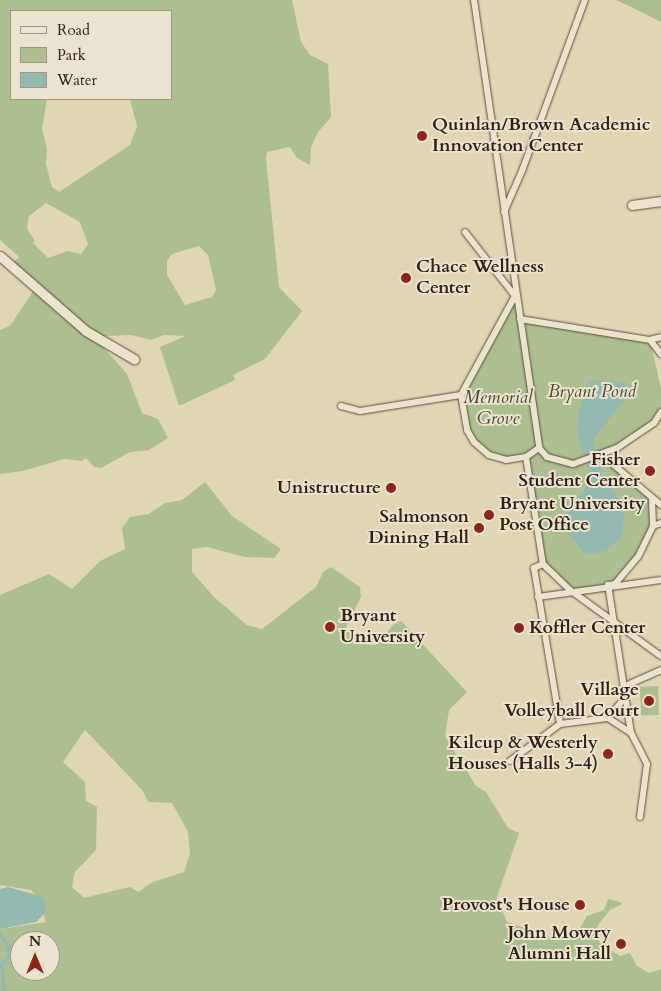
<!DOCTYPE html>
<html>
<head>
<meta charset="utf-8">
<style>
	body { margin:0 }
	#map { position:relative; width:661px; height:991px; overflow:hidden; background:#dfd6b4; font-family:Cardo,serif }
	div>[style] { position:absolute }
	.green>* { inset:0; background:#adbf91; transform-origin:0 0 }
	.water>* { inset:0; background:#93b9b0 }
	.stream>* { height:3px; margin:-1.5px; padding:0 1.5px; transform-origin:1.5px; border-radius:1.5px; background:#93b9b0 }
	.roads { filter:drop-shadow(0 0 1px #5c4e3a) drop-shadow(0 0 1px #5c4e3a) }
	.pedestrian>* { height:6px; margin:-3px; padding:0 3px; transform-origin:3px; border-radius:3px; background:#eae4ce }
	.minor>* { height:9px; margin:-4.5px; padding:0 4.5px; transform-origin:4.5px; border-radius:4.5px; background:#eae4ce }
	.dots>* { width:14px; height:14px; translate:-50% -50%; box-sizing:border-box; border:2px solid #eae4ce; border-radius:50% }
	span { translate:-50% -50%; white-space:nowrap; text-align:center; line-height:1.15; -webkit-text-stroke:4px #eae4ce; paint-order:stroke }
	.poi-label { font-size:18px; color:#312111; font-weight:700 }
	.left { translate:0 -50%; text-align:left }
	.right { translate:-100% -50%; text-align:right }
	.park-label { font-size:18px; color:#504831; font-style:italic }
	.legend { position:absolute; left:10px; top:10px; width:162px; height:90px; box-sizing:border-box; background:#eae4ce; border:1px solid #a09682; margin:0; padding:6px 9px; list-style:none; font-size:15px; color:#312111 }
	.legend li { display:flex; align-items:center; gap:10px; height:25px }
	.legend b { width:25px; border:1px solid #a09682 }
	.north { position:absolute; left:10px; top:931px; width:50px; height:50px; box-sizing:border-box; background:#eae4ce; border:1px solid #a09682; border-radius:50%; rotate:0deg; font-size:14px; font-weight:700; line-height:20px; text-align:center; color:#312111 }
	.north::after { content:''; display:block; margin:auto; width:18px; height:22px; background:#8f2418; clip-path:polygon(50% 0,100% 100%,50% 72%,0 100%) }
</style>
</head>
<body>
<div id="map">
	<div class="green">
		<i style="clip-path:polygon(evenodd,0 0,292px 0,301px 42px,310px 55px,328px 64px,331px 117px,318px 132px,311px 147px,310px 165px,297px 158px,290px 147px,267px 152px,266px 159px,279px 287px,302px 311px,265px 359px,233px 375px,235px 380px,179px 406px,160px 347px,186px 336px,164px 335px,151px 340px,131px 335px,105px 336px,97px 340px,127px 374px,142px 413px,158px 419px,168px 438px,149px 450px,130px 452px,101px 468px,94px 467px,86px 458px,82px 461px,64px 459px,23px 471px,0 474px,0 330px,10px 326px,36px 287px,12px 264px,19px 257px,0 240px,0 0,11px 11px,171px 11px,171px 99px,130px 99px,137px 126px,130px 145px,59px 192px,52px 187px,46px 164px,47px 149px,42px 129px,47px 99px,11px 99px,11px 11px,0 0,46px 203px,80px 222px,88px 244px,81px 254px,68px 251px,48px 258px,33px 243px,35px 241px,27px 229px,29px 216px,46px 203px,0 0,199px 246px,208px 255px,216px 290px,212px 297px,185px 305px,167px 275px,167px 261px,172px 254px,199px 246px)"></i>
		<i style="clip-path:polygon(616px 0,661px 0,661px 22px,631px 7px)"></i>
		<i style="clip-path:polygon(515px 296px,520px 319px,650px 340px,661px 388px,661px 412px,654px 423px,603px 455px,652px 498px,653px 526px,638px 557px,615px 584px,570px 590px,543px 564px,526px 457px,536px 449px,506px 460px,489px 455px,467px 430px,461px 395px)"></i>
		<i style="clip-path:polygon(evenodd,205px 482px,232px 516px,281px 549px,274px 558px,245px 557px,207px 547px,192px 549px,192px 572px,214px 597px,247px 625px,262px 629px,316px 587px,323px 572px,331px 567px,360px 587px,361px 597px,346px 627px,358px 644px,376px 645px,393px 625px,401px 621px,467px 692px,449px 710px,445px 736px,476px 786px,486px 792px,508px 828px,519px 833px,497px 897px,507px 922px,551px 937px,563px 929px,572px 931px,580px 928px,587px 916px,604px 910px,608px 899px,620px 902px,622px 904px,610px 910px,598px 925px,595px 934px,601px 944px,620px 956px,630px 953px,637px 966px,649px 973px,661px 969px,661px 991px,0 991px,0 929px,46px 922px,39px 899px,31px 890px,0 885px,0 595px,49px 574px,72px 589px,100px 561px,125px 549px,122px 528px,130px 517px,149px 514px,165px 503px,182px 500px,205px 482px,85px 730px,143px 791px,148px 802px,172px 803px,188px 832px,190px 853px,184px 872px,153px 882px,138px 892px,130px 887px,84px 898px,72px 887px,75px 872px,96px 850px,97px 807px,86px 801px,85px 782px,63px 762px,85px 730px,205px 482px,20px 941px,50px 941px,50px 971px,20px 971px,20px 941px)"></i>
		<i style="left:658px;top:686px;width:29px;height:18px;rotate:88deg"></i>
	</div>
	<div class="water">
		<i style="clip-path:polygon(590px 380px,621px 381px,629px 389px,623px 402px,593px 440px,604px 480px,624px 506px,623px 536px,606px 551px,586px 555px,566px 531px,566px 515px,591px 480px,577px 432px,579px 410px)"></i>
		<i style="clip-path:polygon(8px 887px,40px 896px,46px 904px,44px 914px,36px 922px,0 929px,0 889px)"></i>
	</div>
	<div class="stream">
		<i style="left:0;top:934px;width:16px;rotate:55deg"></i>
		<i style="left:9px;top:947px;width:10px;rotate:101deg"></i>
		<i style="left:7px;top:957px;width:8px;rotate:135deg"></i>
		<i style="left:1px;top:963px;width:28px;rotate:84deg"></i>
	</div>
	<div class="roads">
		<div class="pedestrian">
			<i style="left:474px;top:0;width:453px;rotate:81.7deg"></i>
			<i style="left:504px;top:212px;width:45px;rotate:-66.3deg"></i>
			<i style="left:522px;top:171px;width:182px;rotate:-69.8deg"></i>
			<i style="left:520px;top:319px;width:132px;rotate:9.2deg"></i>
			<i style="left:650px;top:340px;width:11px;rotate:-15deg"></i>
			<i style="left:650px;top:340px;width:18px;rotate:52deg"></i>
			<i style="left:461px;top:395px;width:113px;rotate:-61.4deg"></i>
			<i style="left:515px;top:296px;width:81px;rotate:-128deg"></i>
			<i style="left:341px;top:406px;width:20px;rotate:15deg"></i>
			<i style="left:360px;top:411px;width:102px;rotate:-9deg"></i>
			<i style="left:461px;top:395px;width:36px;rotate:80deg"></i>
			<i style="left:467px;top:430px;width:14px;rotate:60deg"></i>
			<i style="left:474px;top:442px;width:20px;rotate:41deg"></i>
			<i style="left:489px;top:455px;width:18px;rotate:16deg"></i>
			<i style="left:506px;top:460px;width:20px;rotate:-9deg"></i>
			<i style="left:526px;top:457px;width:16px;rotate:-35deg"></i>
			<i style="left:539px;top:448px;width:12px;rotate:48deg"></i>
			<i style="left:547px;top:457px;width:27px;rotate:15deg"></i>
			<i style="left:573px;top:464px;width:47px;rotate:-20deg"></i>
			<i style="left:617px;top:448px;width:45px;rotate:-34deg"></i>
			<i style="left:654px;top:423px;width:13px;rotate:-58deg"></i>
			<i style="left:602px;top:455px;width:77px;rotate:40.3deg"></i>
			<i style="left:526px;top:457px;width:108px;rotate:81deg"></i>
			<i style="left:543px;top:564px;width:10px;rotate:156deg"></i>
			<i style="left:534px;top:568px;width:158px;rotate:80.5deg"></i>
			<i style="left:653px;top:526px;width:9px;rotate:-21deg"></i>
			<i style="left:543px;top:564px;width:37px;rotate:44deg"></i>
			<i style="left:570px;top:590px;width:112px;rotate:36deg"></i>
			<i style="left:538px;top:597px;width:124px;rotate:-7.9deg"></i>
			<i style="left:625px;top:686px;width:39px;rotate:-24deg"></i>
			<i style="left:608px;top:718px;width:27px;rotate:33deg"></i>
			<i style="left:510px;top:761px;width:62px;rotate:-36.5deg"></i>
			<i style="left:560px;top:724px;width:48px;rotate:-7.1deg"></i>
			<i style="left:608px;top:718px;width:25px;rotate:-50deg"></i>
			<i style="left:640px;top:817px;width:53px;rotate:-82.5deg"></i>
			<i style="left:647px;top:764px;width:35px;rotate:-117deg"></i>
			<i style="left:631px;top:733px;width:150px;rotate:-98.8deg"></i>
			<i style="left:608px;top:585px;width:7px;rotate:-8deg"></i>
			<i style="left:615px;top:584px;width:35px;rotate:-50deg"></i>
			<i style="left:638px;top:557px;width:34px;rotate:-64deg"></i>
			<i style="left:653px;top:526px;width:28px;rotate:-92deg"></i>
		</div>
		<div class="minor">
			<i style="left:632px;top:205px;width:29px;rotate:-8deg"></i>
			<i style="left:0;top:256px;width:114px;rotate:41.1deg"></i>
			<i style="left:86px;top:331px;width:56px;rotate:30.3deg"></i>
		</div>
	</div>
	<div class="dots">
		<i style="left:422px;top:136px;background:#8f2418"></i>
		<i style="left:406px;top:278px;background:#8f2418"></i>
		<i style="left:650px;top:471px;background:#8f2418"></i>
		<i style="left:391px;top:488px;background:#8f2418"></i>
		<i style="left:489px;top:515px;background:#8f2418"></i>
		<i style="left:479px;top:528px;background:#8f2418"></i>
		<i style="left:330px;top:627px;background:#8f2418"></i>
		<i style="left:519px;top:628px;background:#8f2418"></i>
		<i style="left:649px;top:701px;background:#8f2418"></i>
		<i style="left:608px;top:754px;background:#8f2418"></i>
		<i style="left:580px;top:905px;background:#8f2418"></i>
		<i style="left:621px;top:944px;background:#8f2418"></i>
	</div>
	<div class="poi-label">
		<span class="left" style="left:432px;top:136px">Quinlan/Brown Academic<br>Innovation Center</span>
		<span class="left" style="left:416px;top:278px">Chace Wellness<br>Center</span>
		<span class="right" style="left:640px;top:471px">Fisher<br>Student Center</span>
		<span class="right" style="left:381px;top:488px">Unistructure</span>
		<span class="left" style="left:499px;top:515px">Bryant University<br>Post Office</span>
		<span class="right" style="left:469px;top:528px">Salmonson<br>Dining Hall</span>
		<span class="left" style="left:340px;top:627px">Bryant<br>University</span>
		<span class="left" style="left:529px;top:628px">Koffler Center</span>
		<span class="right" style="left:639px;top:701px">Village<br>Volleyball Court</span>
		<span class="right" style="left:598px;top:754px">Kilcup &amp; Westerly<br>Houses (Halls 3-4)</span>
		<span class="right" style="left:570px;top:905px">Provost's House</span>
		<span class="right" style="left:611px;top:944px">John Mowry<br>Alumni Hall</span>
	</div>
	<div class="park-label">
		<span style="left:592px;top:392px">Bryant Pond</span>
		<span style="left:498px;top:409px">Memorial<br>Grove</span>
	</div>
	<ul class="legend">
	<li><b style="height:6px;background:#eae4ce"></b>Road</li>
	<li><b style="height:14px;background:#adbf91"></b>Park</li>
	<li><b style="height:14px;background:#93b9b0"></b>Water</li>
	</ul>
	<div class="north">N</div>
</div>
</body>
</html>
